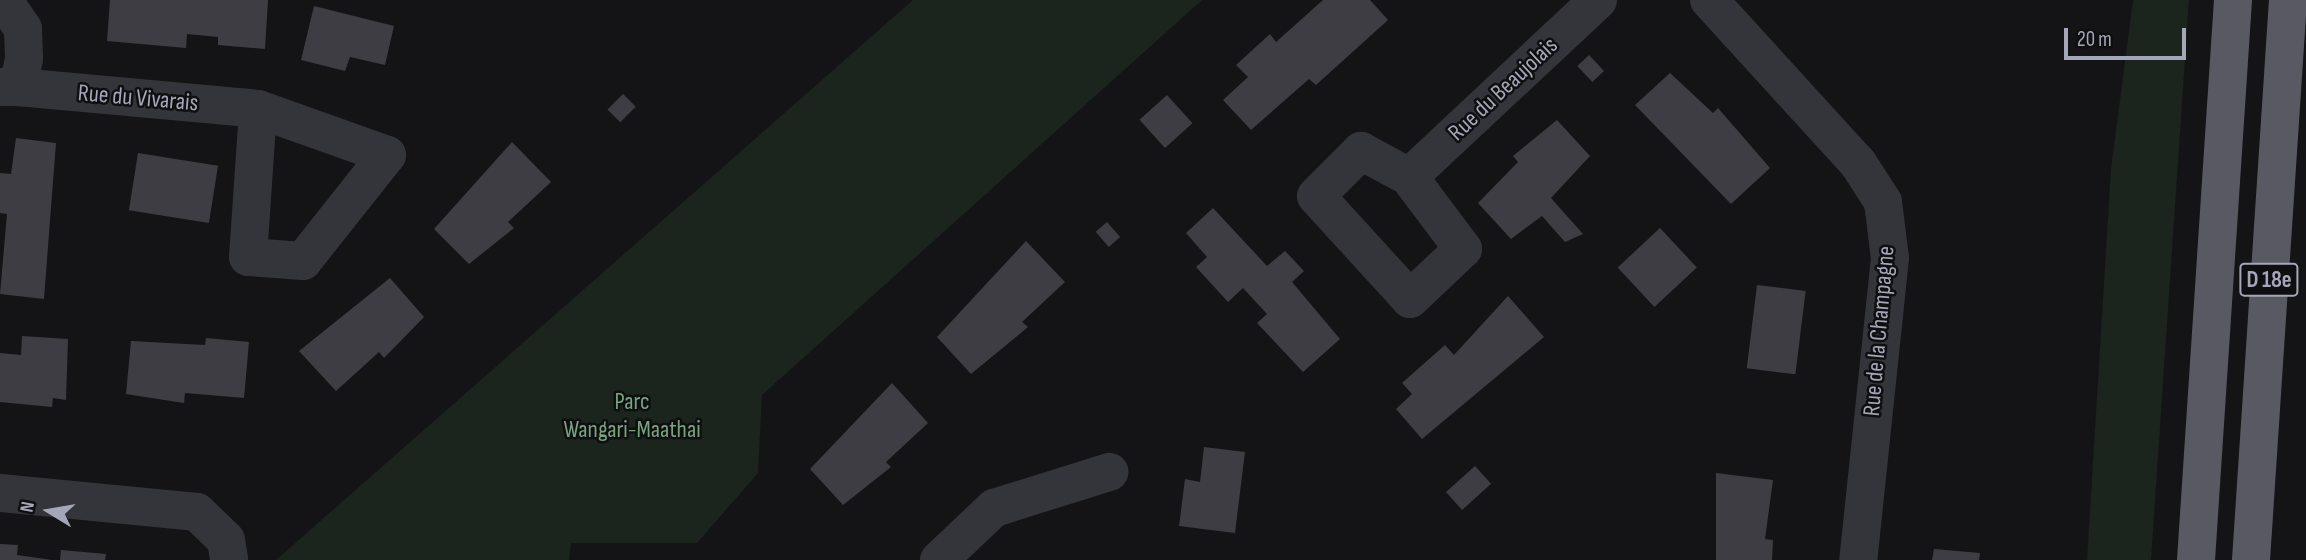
<!DOCTYPE html>
<html>
<head>
<meta charset="utf-8">
<style>
	body { margin:0 }
	#map { position:relative; width:2306px; height:560px; overflow:hidden; background:#141416; font-family:"Sofia Sans Condensed",sans-serif }
	div>[style] { position:absolute }
	.green>* { inset:0; background:#1b241d }
	.building>* { inset:0; background:#3e3d43; transform-origin:0 0 }
	.minor>* { height:38px; margin:-19px; padding:0 19px; transform-origin:19px; border-radius:19px; background:#34343b }
	.trunk>* { height:38px; margin:-19px; padding:0 19px; transform-origin:19px; border-radius:19px; background:#585963 }
	span { translate:-50% -50%; white-space:nowrap; text-align:center; line-height:1.15; -webkit-text-stroke:5px #0f0f11; paint-order:stroke }
	.shield-label span { padding:2px 5px; background:#0f0f11; border:2px solid; border-radius:5px; -webkit-text-stroke-width:0 }
	.shield-label { font-size:23px; color:#a4a7b7; font-weight:700 }
	.street-label { font-size:24px; color:#a4a7b7 }
	.park-label { font-size:24px; color:#79a481 }
	.north { position:absolute; left:14px; top:476px; width:70px; height:70px; -webkit-text-stroke:5px #0f0f11; paint-order:stroke; rotate:281deg; font-size:19px; font-weight:700; line-height:28px; text-align:center; color:#a4a7b7 }
	.north::after { content:''; display:block; margin:auto; width:24px; height:32px; background:#a4a7b7; clip-path:polygon(50% 0,100% 100%,50% 72%,0 100%) }
	.scale { position:absolute; left:2064px; top:28px; width:122px; height:32px; box-sizing:border-box; border:4px solid #a4a7b7; border-top:0; padding-left:9px; font-size:21px; line-height:24px; white-space:nowrap; color:#a4a7b7; -webkit-text-stroke:5px #0f0f11; paint-order:stroke }
</style>
</head>
<body>
<div id="map">
	<div class="green">
		<i style="clip-path:polygon(913px 0,1202px 0,762px 395px,758px 473px,697px 543px,571px 543px,569px 560px,276px 560px)"></i>
		<i style="clip-path:polygon(2133px 0,2189px 0,2151px 560px,2087px 560px,2111px 169px)"></i>
	</div>
	<div class="building">
		<i style="clip-path:polygon(110px 0,268px 0,265px 49px,218px 45px,218px 37px,187px 34px,186px 48px,107px 41px)"></i>
		<i style="clip-path:polygon(1323px 0,1370px 0,1388px 20px,1316px 85px,1309px 79px,1251px 130px,1223px 100px,1248px 77px,1236px 65px,1270px 34px,1276px 42px)"></i>
		<i style="clip-path:polygon(314px 6px,394px 26px,385px 65px,350px 57px,345px 71px,301px 60px)"></i>
		<i style="left:1589px;top:55px;width:22px;height:16px;rotate:47deg"></i>
		<i style="clip-path:polygon(1670px 73px,1713px 113px,1718px 108px,1770px 168px,1731px 204px,1635px 105px)"></i>
		<i style="left:623px;top:94px;width:18px;height:22px;rotate:45deg"></i>
		<i style="left:1167px;top:95px;width:38px;height:37px;rotate:48deg"></i>
		<i style="clip-path:polygon(1557px 120px,1590px 156px,1551px 198px,1583px 234px,1565px 242px,1542px 216px,1511px 239px,1478px 203px,1518px 162px,1513px 156px)"></i>
		<i style="clip-path:polygon(16px 138px,56px 143px,44px 299px,0 294px,7px 214px,0 213px,0 173px,11px 174px)"></i>
		<i style="clip-path:polygon(512px 142px,551px 182px,508px 222px,514px 228px,469px 264px,434px 229px)"></i>
		<i style="left:138px;top:153px;width:81px;height:58px;rotate:9deg"></i>
		<i style="clip-path:polygon(1213px 208px,1267px 266px,1285px 251px,1304px 271px,1292px 282px,1340px 339px,1303px 372px,1257px 323px,1267px 314px,1243px 288px,1228px 302px,1196px 267px,1207px 257px,1186px 233px)"></i>
		<i style="left:1107px;top:222px;width:20px;height:15px;rotate:49deg"></i>
		<i style="left:1660px;top:228px;width:54px;height:58px;rotate:47deg"></i>
		<i style="clip-path:polygon(1026px 241px,1065px 282px,1022px 322px,1028px 327px,971px 374px,937px 337px)"></i>
		<i style="clip-path:polygon(390px 278px,424px 317px,384px 358px,379px 352px,336px 391px,299px 351px)"></i>
		<i style="left:1757px;top:285px;width:49px;height:84px;rotate:7deg"></i>
		<i style="clip-path:polygon(1508px 296px,1544px 337px,1422px 439px,1396px 409px,1412px 394px,1402px 383px,1445px 345px,1454px 355px)"></i>
		<i style="clip-path:polygon(22px 336px,68px 339px,66px 400px,53px 398px,52px 407px,0 402px,0 353px,21px 355px)"></i>
		<i style="clip-path:polygon(206px 338px,249px 342px,244px 398px,185px 393px,184px 403px,126px 394px,131px 341px,205px 345px)"></i>
		<i style="clip-path:polygon(892px 383px,928px 423px,886px 462px,891px 467px,843px 505px,810px 469px)"></i>
		<i style="clip-path:polygon(1204px 447px,1245px 452px,1235px 533px,1179px 526px,1185px 479px,1200px 482px)"></i>
		<i style="left:1475px;top:466px;width:24px;height:39px;rotate:48deg"></i>
		<i style="clip-path:polygon(1716px 473px,1773px 480px,1765px 539px,1773px 540px,1772px 560px,1716px 560px)"></i>
		<i style="clip-path:polygon(0 544px,18px 545px,17px 555px,52px 560px,0 560px)"></i>
		<i style="clip-path:polygon(1934px 549px,1980px 553px,1979px 560px,1932px 560px)"></i>
		<i style="clip-path:polygon(61px 550px,106px 554px,105px 560px,60px 560px)"></i>
	</div>
	<div class="minor">
		<i style="left:1709px;top:0;width:221px;rotate:47.6deg"></i>
		<i style="left:1858px;top:163px;width:46px;rotate:57.3deg"></i>
		<i style="left:1883px;top:202px;width:56px;rotate:82.9deg"></i>
		<i style="left:1890px;top:258px;width:304px;rotate:96deg"></i>
		<i style="left:0;top:7px;width:9px;rotate:6deg"></i>
		<i style="left:9px;top:8px;width:25px;rotate:56deg"></i>
		<i style="left:23px;top:29px;width:30px;rotate:88deg"></i>
		<i style="left:24px;top:59px;width:29px;rotate:102deg"></i>
		<i style="left:18px;top:87px;width:18px;rotate:180deg"></i>
		<i style="left:18px;top:87px;width:241px;rotate:5.2deg"></i>
		<i style="left:258px;top:109px;width:137px;rotate:19.6deg"></i>
		<i style="left:387px;top:155px;width:135px;rotate:128.4deg"></i>
		<i style="left:303px;top:261px;width:55px;rotate:-175.8deg"></i>
		<i style="left:248px;top:257px;width:148px;rotate:-86.1deg"></i>
		<i style="left:1361px;top:151px;width:55px;rotate:28.4deg"></i>
		<i style="left:1409px;top:177px;width:90px;rotate:53.1deg"></i>
		<i style="left:1463px;top:249px;width:73px;rotate:136.7deg"></i>
		<i style="left:1410px;top:299px;width:139px;rotate:-132.4deg"></i>
		<i style="left:1316px;top:196px;width:64px;rotate:-45deg"></i>
		<i style="left:1409px;top:177px;width:259px;rotate:-43.1deg"></i>
		<i style="left:0;top:493px;width:198px;rotate:5.5deg"></i>
		<i style="left:197px;top:512px;width:40px;rotate:44deg"></i>
		<i style="left:226px;top:540px;width:20px;rotate:81deg"></i>
		<i style="left:939px;top:560px;width:76px;rotate:-43.4deg"></i>
		<i style="left:994px;top:508px;width:121px;rotate:-17.4deg"></i>
	</div>
	<div class="trunk">
		<i style="left:2196px;top:560px;width:561px;rotate:-86.22deg"></i>
		<i style="left:2251px;top:560px;width:561px;rotate:-86.22deg"></i>
	</div>
	<div class="shield-label">
		<span style="left:2269px;top:280px">D 18e</span>
	</div>
	<div class="street-label">
		<span style="left:1503px;top:89px;rotate:-43deg">Rue du Beaujolais</span>
		<span style="left:138px;top:98px;rotate:5deg">Rue du Vivarais</span>
		<span style="left:1879px;top:331px;rotate:-85deg">Rue de la Champagne</span>
	</div>
	<div class="park-label">
		<span style="left:632px;top:416px">Parc<br>Wangari-Maathai</span>
	</div>
	<div class="north">N</div>
	<div class="scale">20 m</div>
</div>
</body>
</html>
